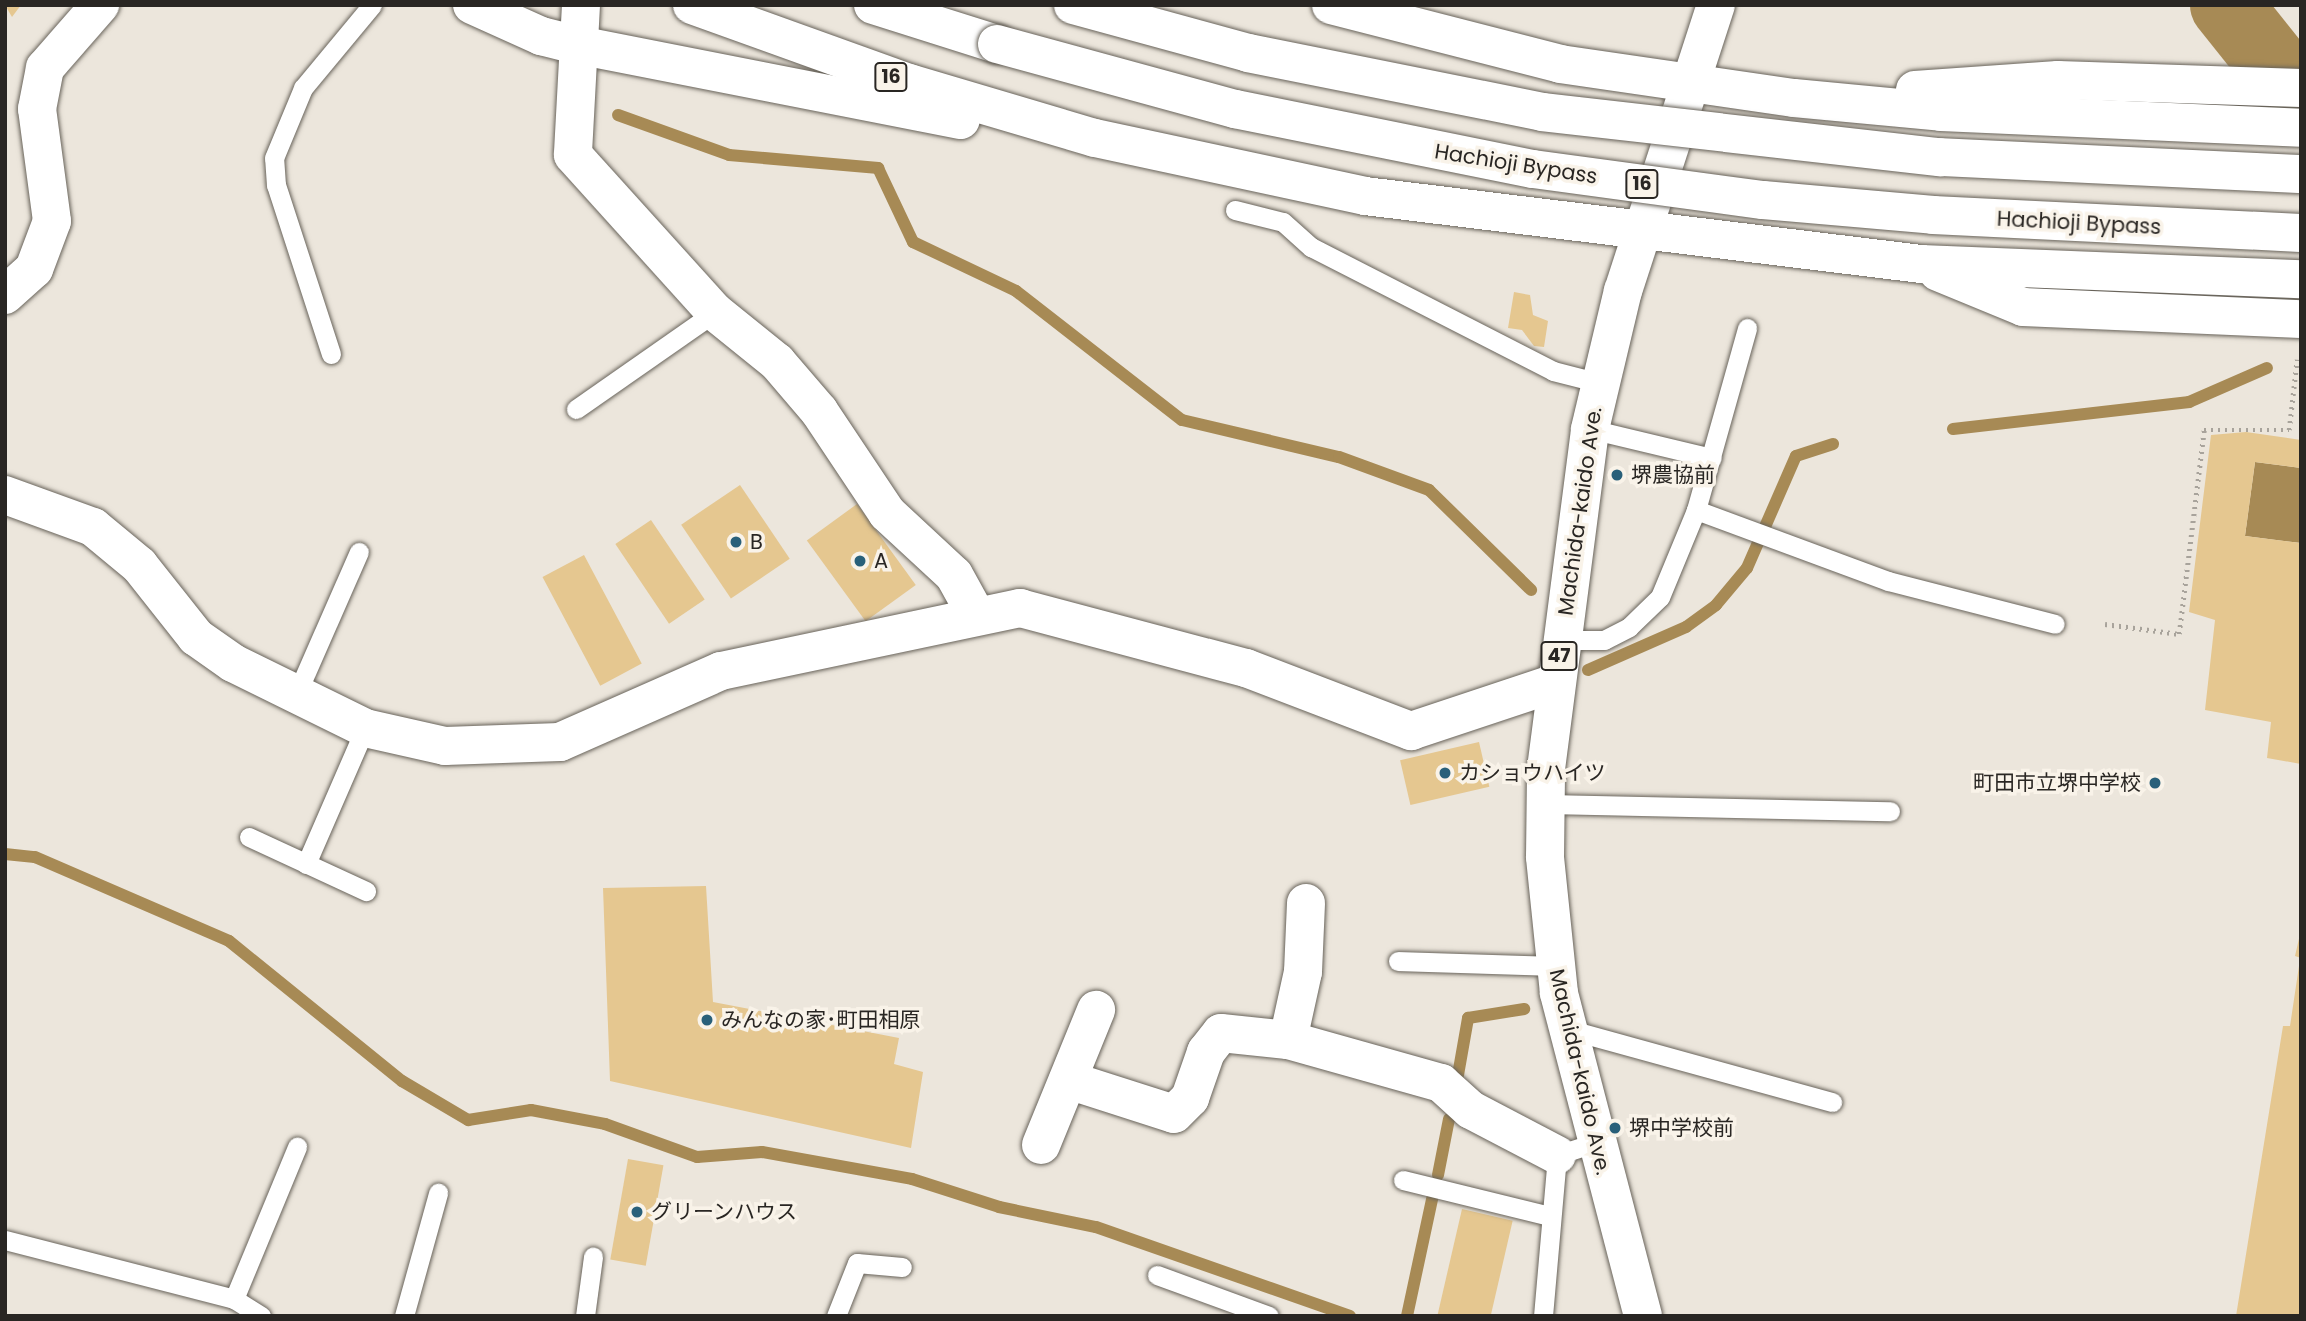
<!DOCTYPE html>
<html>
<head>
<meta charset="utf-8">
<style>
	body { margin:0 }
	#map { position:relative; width:2306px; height:1321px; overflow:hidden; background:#ece6dc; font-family:Poppins,"Noto Sans JP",sans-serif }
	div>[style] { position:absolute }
	.water>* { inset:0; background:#a78a55 }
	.stream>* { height:12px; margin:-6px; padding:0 6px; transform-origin:6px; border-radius:6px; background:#a78a55 }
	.river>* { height:72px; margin:-36px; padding:0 36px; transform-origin:36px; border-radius:36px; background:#a78a55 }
	.building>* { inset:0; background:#e5c790; transform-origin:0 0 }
	.path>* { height:4.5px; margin-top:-2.25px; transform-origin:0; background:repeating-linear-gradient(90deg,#a8a39b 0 2px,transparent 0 7px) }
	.roads { filter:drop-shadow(0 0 2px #68635a) drop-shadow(0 0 2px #68635a) }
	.service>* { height:19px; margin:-9.5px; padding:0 9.5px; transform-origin:9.5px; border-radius:9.5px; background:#fff }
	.minor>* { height:38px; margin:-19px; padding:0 19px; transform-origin:19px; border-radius:19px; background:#fff }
	.primary>* { height:38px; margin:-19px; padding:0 19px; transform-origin:19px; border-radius:19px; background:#fff }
	.trunk>* { height:38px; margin:-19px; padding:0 19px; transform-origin:19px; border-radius:19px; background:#fff }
	.bridges { filter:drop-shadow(0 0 2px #68635a) drop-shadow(0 0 2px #68635a) }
	.trunk-bridge>* { height:38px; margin:-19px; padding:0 19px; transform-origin:19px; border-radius:19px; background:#fff }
	.dots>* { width:19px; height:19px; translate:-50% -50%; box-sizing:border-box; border:4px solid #f9f3e9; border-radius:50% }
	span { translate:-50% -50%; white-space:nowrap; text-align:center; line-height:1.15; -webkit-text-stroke:7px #f9f3e9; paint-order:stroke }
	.shield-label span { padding:2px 5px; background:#f9f3e9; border:2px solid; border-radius:5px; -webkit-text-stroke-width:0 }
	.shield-label { font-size:19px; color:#292623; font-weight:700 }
	.street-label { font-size:21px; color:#292623 }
	.poi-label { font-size:21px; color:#292623 }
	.left { translate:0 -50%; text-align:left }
	.right { translate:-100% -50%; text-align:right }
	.frame { position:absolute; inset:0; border:7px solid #292623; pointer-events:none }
</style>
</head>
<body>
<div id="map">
	<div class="water">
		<i style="clip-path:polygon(2255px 462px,2301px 468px,2301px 543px,2245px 536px)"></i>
	</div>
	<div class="stream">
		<i style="left:618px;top:115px;width:118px;rotate:19.8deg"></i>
		<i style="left:729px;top:155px;width:150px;rotate:5deg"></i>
		<i style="left:878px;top:168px;width:82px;rotate:64.7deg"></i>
		<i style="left:913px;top:242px;width:114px;rotate:25.4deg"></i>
		<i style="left:1016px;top:291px;width:210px;rotate:37.9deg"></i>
		<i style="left:1182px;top:420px;width:161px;rotate:13.3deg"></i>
		<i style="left:1339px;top:457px;width:96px;rotate:20.1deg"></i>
		<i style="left:1429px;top:490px;width:143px;rotate:44.4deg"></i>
		<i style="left:1953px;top:429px;width:238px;rotate:-6.5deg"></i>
		<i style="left:2189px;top:402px;width:85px;rotate:-23.6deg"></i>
		<i style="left:1588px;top:670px;width:107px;rotate:-23.7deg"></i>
		<i style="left:1686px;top:627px;width:37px;rotate:-36deg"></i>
		<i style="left:1716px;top:605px;width:48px;rotate:-50deg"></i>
		<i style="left:1747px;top:568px;width:122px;rotate:-66.4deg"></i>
		<i style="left:1796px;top:456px;width:39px;rotate:-18deg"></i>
		<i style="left:5px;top:854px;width:30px;rotate:6deg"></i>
		<i style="left:35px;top:857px;width:211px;rotate:23.4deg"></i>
		<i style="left:229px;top:941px;width:223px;rotate:39deg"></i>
		<i style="left:402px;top:1081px;width:77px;rotate:30.6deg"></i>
		<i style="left:468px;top:1120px;width:64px;rotate:-9deg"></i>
		<i style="left:531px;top:1110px;width:75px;rotate:10.7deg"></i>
		<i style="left:605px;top:1124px;width:98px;rotate:19.7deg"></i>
		<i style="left:697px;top:1157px;width:65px;rotate:-4.4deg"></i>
		<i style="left:762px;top:1152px;width:152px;rotate:10.2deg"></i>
		<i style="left:912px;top:1179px;width:91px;rotate:17.8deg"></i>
		<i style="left:999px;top:1207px;width:99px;rotate:11.7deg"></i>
		<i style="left:1096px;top:1227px;width:269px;rotate:19.3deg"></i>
		<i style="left:1458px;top:1075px;width:58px;rotate:-80deg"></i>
		<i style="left:1468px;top:1018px;width:57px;rotate:-9.1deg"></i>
		<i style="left:1438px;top:1175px;width:57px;rotate:-78.9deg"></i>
		<i style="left:1407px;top:1316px;width:120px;rotate:-77.9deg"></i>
	</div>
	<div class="river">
		<i style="left:2226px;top:5px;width:120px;rotate:51.4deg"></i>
	</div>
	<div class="building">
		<i style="clip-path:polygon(5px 5px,21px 5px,12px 17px)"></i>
		<i style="clip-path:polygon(1514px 292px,1530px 295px,1533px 315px,1548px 321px,1544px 347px,1534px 346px,1522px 330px,1508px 328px)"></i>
		<i style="clip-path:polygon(2246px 432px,2301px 440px,2301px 468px,2255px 462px,2245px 536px,2301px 543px,2301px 764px,2267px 758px,2271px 722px,2205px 710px,2215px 620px,2189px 612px,2211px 435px)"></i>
		<i style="left:740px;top:485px;width:89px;height:71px;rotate:56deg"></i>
		<i style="left:857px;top:504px;width:100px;height:62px;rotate:54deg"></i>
		<i style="left:651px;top:520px;width:96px;height:43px;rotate:56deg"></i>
		<i style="left:584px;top:555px;width:123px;height:47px;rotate:62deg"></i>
		<i style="left:1479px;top:742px;width:46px;height:81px;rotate:77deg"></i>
		<i style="clip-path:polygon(706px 886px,713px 1002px,899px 1038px,894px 1064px,923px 1072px,911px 1148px,610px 1081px,603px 888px)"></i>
		<i style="clip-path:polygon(2301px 930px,2301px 958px,2295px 956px)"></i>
		<i style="clip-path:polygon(2299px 966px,2301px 1316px,2236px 1316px,2283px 1026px,2290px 1026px)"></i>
		<i style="left:628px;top:1159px;width:36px;height:102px;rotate:10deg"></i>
		<i style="left:1462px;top:1209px;width:52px;height:110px;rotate:13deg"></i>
	</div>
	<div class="path">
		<i style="left:2105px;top:624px;width:75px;rotate:7.7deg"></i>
		<i style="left:2179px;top:634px;width:206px;rotate:-83deg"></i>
		<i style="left:2204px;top:430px;width:85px"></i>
		<i style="left:2289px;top:430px;width:71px;rotate:-83.6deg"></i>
	</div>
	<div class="roads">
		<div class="service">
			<i style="left:1235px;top:210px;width:49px;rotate:14deg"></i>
			<i style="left:1283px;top:222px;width:38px;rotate:42deg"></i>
			<i style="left:1311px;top:247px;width:272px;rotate:27.1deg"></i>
			<i style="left:1553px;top:371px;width:49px;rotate:14.3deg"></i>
			<i style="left:331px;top:354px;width:178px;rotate:-108deg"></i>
			<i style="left:276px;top:185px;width:27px;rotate:-94deg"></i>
			<i style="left:274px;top:158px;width:76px;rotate:-67.5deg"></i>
			<i style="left:303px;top:88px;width:108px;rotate:-50.3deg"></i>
			<i style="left:576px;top:409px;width:169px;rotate:-34.9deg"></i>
			<i style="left:1590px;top:429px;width:125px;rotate:13.4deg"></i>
			<i style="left:1696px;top:510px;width:205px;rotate:20.3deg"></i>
			<i style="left:1888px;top:581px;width:172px;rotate:14.4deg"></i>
			<i style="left:1561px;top:640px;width:43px"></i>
			<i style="left:1604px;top:640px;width:28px;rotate:-27deg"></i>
			<i style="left:1629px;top:627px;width:43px;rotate:-44.1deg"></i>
			<i style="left:1660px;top:597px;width:94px;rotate:-67.5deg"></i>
			<i style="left:1696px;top:510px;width:189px;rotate:-74.3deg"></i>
			<i style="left:297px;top:693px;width:154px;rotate:-66.3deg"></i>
			<i style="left:1545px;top:804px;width:345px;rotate:1.2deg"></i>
			<i style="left:249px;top:837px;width:129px;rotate:24.8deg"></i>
			<i style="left:306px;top:864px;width:148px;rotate:-66.5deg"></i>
			<i style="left:1398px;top:961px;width:156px;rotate:1.8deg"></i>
			<i style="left:1567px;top:1029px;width:275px;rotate:15.4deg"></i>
			<i style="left:1403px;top:1180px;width:151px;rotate:13.8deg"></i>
			<i style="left:5px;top:1240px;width:236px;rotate:14.4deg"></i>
			<i style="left:234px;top:1299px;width:32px;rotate:32deg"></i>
			<i style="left:1157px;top:1275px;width:119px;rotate:20.1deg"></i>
			<i style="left:234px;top:1299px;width:165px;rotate:-67.5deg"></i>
			<i style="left:404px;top:1316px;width:128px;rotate:-74.5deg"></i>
			<i style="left:585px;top:1316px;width:60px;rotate:-82.3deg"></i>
			<i style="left:836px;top:1316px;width:57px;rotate:-68.4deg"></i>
			<i style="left:857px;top:1263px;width:45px;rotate:5.1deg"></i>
			<i style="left:1543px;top:1316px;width:162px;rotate:-85deg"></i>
			<i style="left:1557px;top:1155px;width:39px;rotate:-18deg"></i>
		</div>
		<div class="minor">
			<i style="left:472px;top:5px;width:76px;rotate:24.2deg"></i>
			<i style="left:541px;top:36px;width:38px;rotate:14deg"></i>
			<i style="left:581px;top:5px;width:150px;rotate:93.1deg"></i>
			<i style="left:573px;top:155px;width:212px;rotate:47.9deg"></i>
			<i style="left:715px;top:312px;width:80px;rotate:38.9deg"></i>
			<i style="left:777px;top:362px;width:65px;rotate:49.4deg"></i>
			<i style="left:819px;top:411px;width:123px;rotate:56.3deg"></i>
			<i style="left:887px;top:513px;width:91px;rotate:42.8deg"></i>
			<i style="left:954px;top:575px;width:43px;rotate:61.1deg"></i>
			<i style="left:5px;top:295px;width:39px;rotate:-42deg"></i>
			<i style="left:34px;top:269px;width:51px;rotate:-69.4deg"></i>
			<i style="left:52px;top:221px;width:113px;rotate:-97.6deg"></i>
			<i style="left:37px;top:109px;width:42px;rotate:-79deg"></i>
			<i style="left:45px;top:68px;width:84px;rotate:-48.9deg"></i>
			<i style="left:5px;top:495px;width:94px;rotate:20deg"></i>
			<i style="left:93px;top:527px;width:60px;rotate:39.6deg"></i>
			<i style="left:139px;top:565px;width:92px;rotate:51.6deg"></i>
			<i style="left:196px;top:637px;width:45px;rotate:35.1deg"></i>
			<i style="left:233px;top:663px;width:147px;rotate:26.2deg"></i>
			<i style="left:365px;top:728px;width:82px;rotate:12.7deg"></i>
			<i style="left:445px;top:746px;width:115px;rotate:-2deg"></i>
			<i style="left:560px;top:742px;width:176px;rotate:-23.8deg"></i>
			<i style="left:721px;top:671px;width:306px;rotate:-11.9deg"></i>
			<i style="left:1020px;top:608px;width:234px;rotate:14.9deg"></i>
			<i style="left:1246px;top:668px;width:177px;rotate:20.9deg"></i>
			<i style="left:1411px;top:731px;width:152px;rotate:-18.4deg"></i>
			<i style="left:1288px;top:1040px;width:70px;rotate:-77.6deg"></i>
			<i style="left:1303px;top:972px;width:69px;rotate:-87.5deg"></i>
			<i style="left:1068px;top:1080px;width:111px;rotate:17.8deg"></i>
			<i style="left:1174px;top:1114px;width:23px;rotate:-45deg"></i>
			<i style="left:1190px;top:1098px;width:49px;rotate:-70.8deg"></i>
			<i style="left:1206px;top:1052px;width:24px;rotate:-52deg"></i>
			<i style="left:1221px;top:1033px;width:67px;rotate:6deg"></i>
			<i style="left:1288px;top:1040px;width:159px;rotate:15.7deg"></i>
			<i style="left:1441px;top:1083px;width:40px;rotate:42deg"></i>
			<i style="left:1471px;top:1110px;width:97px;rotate:27.6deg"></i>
			<i style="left:1041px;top:1145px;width:146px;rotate:-67.8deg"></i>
		</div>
		<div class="primary">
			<i style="left:1643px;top:1316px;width:334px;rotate:-104.6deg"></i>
			<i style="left:1559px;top:993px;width:137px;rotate:-95.9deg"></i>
			<i style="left:1545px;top:857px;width:88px;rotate:-89.3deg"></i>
			<i style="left:1546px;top:769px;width:343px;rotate:-82.6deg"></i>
			<i style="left:1590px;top:429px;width:142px;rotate:-76.6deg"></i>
			<i style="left:1623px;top:291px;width:301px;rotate:-72deg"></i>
		</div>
		<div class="trunk">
			<i style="left:692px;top:5px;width:231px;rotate:19.8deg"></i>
			<i style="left:909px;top:83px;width:194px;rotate:16.5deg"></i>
			<i style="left:1095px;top:138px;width:276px;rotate:12.1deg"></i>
			<i style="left:1365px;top:196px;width:560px;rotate:6.97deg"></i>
			<i style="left:1921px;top:264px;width:380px;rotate:2.3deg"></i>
			<i style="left:873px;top:5px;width:130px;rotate:17.5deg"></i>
			<i style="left:1331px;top:5px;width:236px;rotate:14.4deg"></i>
			<i style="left:1560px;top:64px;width:236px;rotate:8.3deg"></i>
			<i style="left:1794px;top:98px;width:148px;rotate:5.4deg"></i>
			<i style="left:1941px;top:112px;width:360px;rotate:2.5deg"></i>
			<i style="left:578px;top:45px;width:390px;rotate:11.1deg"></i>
			<i style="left:1915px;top:90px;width:143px;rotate:-4deg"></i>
			<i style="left:2058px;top:80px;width:243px;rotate:1.9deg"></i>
			<i style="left:1938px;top:272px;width:92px;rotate:22.4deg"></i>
			<i style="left:2023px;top:307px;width:278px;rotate:2.5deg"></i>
		</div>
	</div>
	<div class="bridges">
		<div class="trunk-bridge">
			<i style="left:1073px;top:5px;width:181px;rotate:15.3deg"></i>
			<i style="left:1248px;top:53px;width:300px;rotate:11.3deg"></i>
			<i style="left:1542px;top:112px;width:401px;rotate:6.5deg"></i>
			<i style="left:1940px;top:157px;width:361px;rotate:2.7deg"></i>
			<i style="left:997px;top:44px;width:247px;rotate:15.3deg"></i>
			<i style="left:1235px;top:109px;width:304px;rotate:11.4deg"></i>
			<i style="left:1533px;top:169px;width:232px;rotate:7.7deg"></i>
			<i style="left:1763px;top:200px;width:171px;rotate:5deg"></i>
			<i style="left:1933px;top:215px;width:368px;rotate:2.8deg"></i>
		</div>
	</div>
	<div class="dots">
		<i style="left:1617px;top:475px;background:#29607a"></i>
		<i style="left:736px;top:542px;background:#29607a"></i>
		<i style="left:860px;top:561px;background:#29607a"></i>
		<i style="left:1445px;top:773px;background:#29607a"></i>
		<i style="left:2155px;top:783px;background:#29607a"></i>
		<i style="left:707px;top:1020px;background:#29607a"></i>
		<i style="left:1615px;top:1128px;background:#29607a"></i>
		<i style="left:637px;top:1212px;background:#29607a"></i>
	</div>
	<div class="shield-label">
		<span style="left:891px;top:77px">16</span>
		<span style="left:1642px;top:184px">16</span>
		<span style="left:1559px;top:656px">47</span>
	</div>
	<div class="street-label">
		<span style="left:1516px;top:164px;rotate:9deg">Hachioji Bypass</span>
		<span style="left:2079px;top:223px;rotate:3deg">Hachioji Bypass</span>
		<span style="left:1580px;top:511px;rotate:-82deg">Machida-kaido Ave.</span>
		<span style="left:1580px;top:1072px;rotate:77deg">Machida-kaido Ave.</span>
	</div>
	<div class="poi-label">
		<span class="left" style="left:1631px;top:475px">堺農協前</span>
		<span class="left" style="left:750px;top:542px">B</span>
		<span class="left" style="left:874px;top:561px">A</span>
		<span class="left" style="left:1459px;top:773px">カショウハイツ</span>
		<span class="right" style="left:2141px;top:783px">町田市立堺中学校</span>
		<span class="left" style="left:721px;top:1020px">みんなの家･町田相原</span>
		<span class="left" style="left:1629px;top:1128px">堺中学校前</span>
		<span class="left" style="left:651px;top:1212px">グリーンハウス</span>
	</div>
	<div class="frame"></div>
</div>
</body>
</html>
